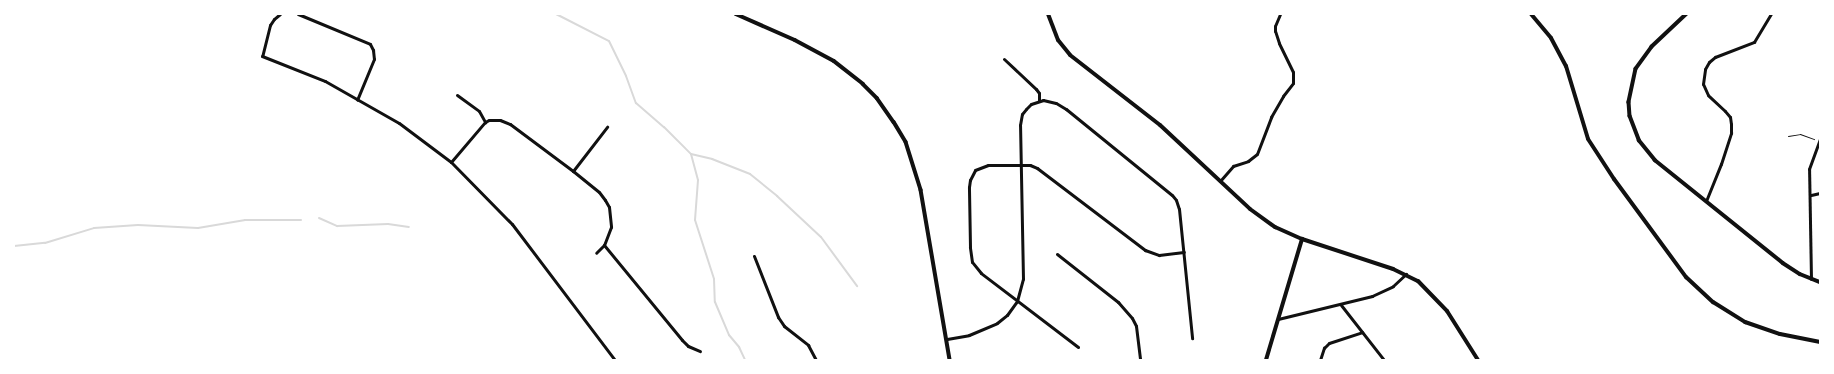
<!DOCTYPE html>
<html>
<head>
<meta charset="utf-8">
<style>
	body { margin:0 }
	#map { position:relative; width:1834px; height:374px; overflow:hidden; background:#fff; font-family:"Roboto Condensed",sans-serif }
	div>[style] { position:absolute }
	.stream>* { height:2px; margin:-1px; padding:0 1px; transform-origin:1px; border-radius:1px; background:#d9d9d9 }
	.path>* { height:1px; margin:-0.5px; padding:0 0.5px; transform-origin:0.5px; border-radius:0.5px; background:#111 }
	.minor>* { height:3px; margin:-1.5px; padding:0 1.5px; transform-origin:1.5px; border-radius:1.5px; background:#111 }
	.tertiary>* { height:3.5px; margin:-1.75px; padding:0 1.75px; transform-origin:1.75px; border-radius:1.75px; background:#111 }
	.secondary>* { height:4px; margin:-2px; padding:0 2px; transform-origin:2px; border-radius:2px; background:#111 }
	span { translate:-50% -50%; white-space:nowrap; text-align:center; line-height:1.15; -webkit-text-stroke:3px #fff; paint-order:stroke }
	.frame { position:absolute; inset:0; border:15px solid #fff; pointer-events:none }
</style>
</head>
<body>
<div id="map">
	<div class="stream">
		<i style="left:556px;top:14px;width:59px;rotate:27deg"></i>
		<i style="left:609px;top:41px;width:39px;rotate:64deg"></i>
		<i style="left:626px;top:76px;width:29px;rotate:70deg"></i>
		<i style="left:636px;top:103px;width:37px;rotate:41deg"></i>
		<i style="left:664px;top:127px;width:38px;rotate:45deg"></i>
		<i style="left:691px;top:154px;width:22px;rotate:13deg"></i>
		<i style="left:712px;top:159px;width:41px;rotate:21.5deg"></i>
		<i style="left:750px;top:174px;width:35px;rotate:39deg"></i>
		<i style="left:777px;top:196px;width:60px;rotate:43deg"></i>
		<i style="left:821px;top:237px;width:61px;rotate:53.7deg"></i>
		<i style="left:691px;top:154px;width:27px;rotate:75deg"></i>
		<i style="left:698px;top:180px;width:40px;rotate:94.3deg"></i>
		<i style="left:695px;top:220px;width:62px;rotate:72.1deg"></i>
		<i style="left:714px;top:279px;width:23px;rotate:88deg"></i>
		<i style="left:715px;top:302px;width:36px;rotate:67deg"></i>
		<i style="left:729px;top:335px;width:16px;rotate:50deg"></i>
		<i style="left:739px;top:347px;width:14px;rotate:65deg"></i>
		<i style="left:319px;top:218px;width:20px;rotate:24deg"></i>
		<i style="left:337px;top:226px;width:51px;rotate:-2.2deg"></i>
		<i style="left:388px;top:224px;width:21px;rotate:8deg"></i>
		<i style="left:14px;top:246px;width:31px;rotate:-6deg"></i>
		<i style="left:45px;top:243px;width:51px;rotate:-17deg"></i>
		<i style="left:94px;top:228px;width:44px;rotate:-3.9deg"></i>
		<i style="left:138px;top:225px;width:60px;rotate:2.9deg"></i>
		<i style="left:198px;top:228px;width:48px;rotate:-9.7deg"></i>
		<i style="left:245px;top:220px;width:56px"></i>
	</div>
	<div class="path">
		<i style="left:1788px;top:136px;width:12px;rotate:-9deg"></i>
		<i style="left:1800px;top:134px;width:15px;rotate:20deg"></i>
	</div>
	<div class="minor">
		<i style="left:280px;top:14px;width:8px;rotate:140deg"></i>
		<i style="left:274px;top:19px;width:7px;rotate:124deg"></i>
		<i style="left:270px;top:25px;width:32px;rotate:104deg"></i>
		<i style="left:262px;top:56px;width:68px;rotate:21.6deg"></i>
		<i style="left:325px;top:81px;width:85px;rotate:29.6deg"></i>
		<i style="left:399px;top:123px;width:65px;rotate:36.9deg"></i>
		<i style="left:451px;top:162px;width:87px;rotate:45.5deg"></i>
		<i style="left:512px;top:224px;width:171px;rotate:52.9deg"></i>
		<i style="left:298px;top:14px;width:78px;rotate:22.6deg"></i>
		<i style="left:370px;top:44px;width:7px;rotate:63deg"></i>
		<i style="left:373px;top:50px;width:9px;rotate:84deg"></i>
		<i style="left:374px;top:59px;width:44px;rotate:112.5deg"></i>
		<i style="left:1004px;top:59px;width:44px;rotate:43.2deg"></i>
		<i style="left:1036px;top:89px;width:5px;rotate:53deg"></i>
		<i style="left:1039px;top:93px;width:8px;rotate:90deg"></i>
		<i style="left:457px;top:95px;width:27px;rotate:36deg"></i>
		<i style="left:479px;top:111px;width:13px;rotate:61deg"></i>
		<i style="left:451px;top:162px;width:52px;rotate:-49.6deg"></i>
		<i style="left:485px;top:122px;width:4px;rotate:-27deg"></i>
		<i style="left:489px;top:120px;width:11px"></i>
		<i style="left:500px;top:120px;width:11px;rotate:22deg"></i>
		<i style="left:510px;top:124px;width:79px;rotate:36.7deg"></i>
		<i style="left:573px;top:171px;width:33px;rotate:39deg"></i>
		<i style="left:599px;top:192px;width:10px;rotate:53deg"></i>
		<i style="left:605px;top:200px;width:8px;rotate:60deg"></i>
		<i style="left:609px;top:207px;width:20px;rotate:84deg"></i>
		<i style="left:611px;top:227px;width:19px;rotate:111deg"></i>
		<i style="left:604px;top:245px;width:11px;rotate:135deg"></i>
		<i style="left:573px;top:171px;width:56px;rotate:-52.3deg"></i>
		<i style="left:1220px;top:181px;width:20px;rotate:-49deg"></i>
		<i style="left:1233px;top:166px;width:16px;rotate:-18deg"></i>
		<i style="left:1248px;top:161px;width:11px;rotate:-38deg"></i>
		<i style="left:1257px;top:154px;width:40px;rotate:-69deg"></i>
		<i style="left:1271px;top:117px;width:24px;rotate:-60deg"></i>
		<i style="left:1283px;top:96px;width:16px;rotate:-52deg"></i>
		<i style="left:1293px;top:83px;width:11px;rotate:-90deg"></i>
		<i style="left:1293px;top:72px;width:32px;rotate:-116deg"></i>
		<i style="left:1279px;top:43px;width:13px;rotate:-108deg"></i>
		<i style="left:1275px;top:31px;width:5px;rotate:-90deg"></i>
		<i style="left:1275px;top:26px;width:13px;rotate:-67deg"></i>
		<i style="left:1811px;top:195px;width:9px;rotate:-13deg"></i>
		<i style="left:1706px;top:201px;width:40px;rotate:-68deg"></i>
		<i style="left:1721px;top:164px;width:33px;rotate:-72deg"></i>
		<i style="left:1731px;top:133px;width:9px;rotate:-90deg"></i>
		<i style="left:1731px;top:124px;width:7px;rotate:-98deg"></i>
		<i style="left:1730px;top:117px;width:8px;rotate:-130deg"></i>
		<i style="left:1725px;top:111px;width:23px;rotate:-137deg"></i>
		<i style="left:1708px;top:95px;width:12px;rotate:-114deg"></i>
		<i style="left:1703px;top:84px;width:15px;rotate:-82deg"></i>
		<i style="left:1705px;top:69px;width:8px;rotate:-60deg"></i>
		<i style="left:1709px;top:62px;width:8px;rotate:-40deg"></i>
		<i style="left:1715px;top:57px;width:42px;rotate:-21deg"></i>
		<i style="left:1754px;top:42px;width:33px;rotate:-59deg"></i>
		<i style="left:604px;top:245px;width:123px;rotate:50.6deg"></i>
		<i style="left:682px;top:340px;width:8px;rotate:45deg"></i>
		<i style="left:688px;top:346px;width:13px;rotate:23deg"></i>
		<i style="left:1057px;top:254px;width:78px;rotate:38.2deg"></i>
		<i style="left:1118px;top:302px;width:21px;rotate:49deg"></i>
		<i style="left:1132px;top:318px;width:9px;rotate:63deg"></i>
		<i style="left:1136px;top:326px;width:34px;rotate:83deg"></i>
		<i style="left:754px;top:256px;width:66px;rotate:68.5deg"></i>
		<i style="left:778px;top:317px;width:11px;rotate:56deg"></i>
		<i style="left:784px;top:326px;width:31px;rotate:38deg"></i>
		<i style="left:808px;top:345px;width:17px;rotate:62deg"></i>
		<i style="left:1811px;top:279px;width:110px;rotate:-91deg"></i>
		<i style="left:1809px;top:169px;width:33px;rotate:-70deg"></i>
		<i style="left:1341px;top:305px;width:70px;rotate:52deg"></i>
		<i style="left:1278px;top:319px;width:97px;rotate:-13.7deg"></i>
		<i style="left:1372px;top:296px;width:23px;rotate:-25deg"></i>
		<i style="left:1393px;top:286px;width:18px;rotate:-43deg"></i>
		<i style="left:947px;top:339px;width:22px;rotate:-10deg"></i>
		<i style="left:969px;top:335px;width:30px;rotate:-23deg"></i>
		<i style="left:997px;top:323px;width:13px;rotate:-39deg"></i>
		<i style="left:1007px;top:315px;width:17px;rotate:-54deg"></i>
		<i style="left:1017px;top:301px;width:23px;rotate:-75deg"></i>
		<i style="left:1023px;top:279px;width:154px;rotate:-91.1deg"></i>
		<i style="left:1020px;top:125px;width:11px;rotate:-80deg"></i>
		<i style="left:1022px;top:114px;width:6px;rotate:-51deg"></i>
		<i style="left:1026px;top:109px;width:7px;rotate:-45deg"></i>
		<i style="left:1031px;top:104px;width:13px;rotate:-18deg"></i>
		<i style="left:1043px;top:100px;width:13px;rotate:13deg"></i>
		<i style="left:1056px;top:103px;width:12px;rotate:31deg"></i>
		<i style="left:1066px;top:109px;width:136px;rotate:39.1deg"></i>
		<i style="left:1172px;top:195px;width:6px;rotate:51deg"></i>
		<i style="left:1176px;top:200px;width:9px;rotate:72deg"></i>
		<i style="left:1179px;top:209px;width:130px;rotate:84.2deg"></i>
		<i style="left:1078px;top:347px;width:122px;rotate:-142.7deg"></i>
		<i style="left:981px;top:273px;width:14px;rotate:-129deg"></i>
		<i style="left:972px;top:262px;width:15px;rotate:-98deg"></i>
		<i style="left:970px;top:247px;width:60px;rotate:-91deg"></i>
		<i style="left:969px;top:187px;width:7px;rotate:-82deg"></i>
		<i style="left:970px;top:180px;width:11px;rotate:-63deg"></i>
		<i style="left:975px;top:170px;width:14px;rotate:-21deg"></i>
		<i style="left:988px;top:165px;width:42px"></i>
		<i style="left:1030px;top:165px;width:8px;rotate:23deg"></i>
		<i style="left:1037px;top:168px;width:136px;rotate:37.2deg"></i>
		<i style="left:1145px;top:250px;width:15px;rotate:20deg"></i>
		<i style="left:1159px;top:255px;width:25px;rotate:-7deg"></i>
		<i style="left:1320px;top:360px;width:13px;rotate:-72deg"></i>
		<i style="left:1324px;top:348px;width:7px;rotate:-45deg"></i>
		<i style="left:1329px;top:343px;width:35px;rotate:-18deg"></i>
	</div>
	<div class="tertiary">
		<i style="left:736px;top:14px;width:64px;rotate:23.8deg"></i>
		<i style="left:795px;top:40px;width:44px;rotate:28.3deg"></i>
		<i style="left:834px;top:61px;width:37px;rotate:38deg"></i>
		<i style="left:863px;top:84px;width:20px;rotate:45deg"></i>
		<i style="left:877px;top:98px;width:29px;rotate:55deg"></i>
		<i style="left:894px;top:122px;width:23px;rotate:59deg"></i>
		<i style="left:906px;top:142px;width:50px;rotate:72.6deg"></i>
		<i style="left:921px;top:190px;width:172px;rotate:80.3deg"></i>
		<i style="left:1687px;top:14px;width:48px;rotate:136.7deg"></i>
		<i style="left:1652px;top:47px;width:27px;rotate:126deg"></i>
		<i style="left:1636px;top:69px;width:34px;rotate:102deg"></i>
		<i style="left:1629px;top:102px;width:14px;rotate:86deg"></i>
		<i style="left:1630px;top:116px;width:26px;rotate:69deg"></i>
		<i style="left:1639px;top:140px;width:26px;rotate:51deg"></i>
		<i style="left:1655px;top:160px;width:164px;rotate:38.8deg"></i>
		<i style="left:1783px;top:263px;width:20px;rotate:33deg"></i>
		<i style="left:1800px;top:274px;width:22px;rotate:22deg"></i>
		<i style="left:1266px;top:360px;width:126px;rotate:-73.4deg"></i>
	</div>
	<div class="secondary">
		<i style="left:1048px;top:14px;width:28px;rotate:69deg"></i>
		<i style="left:1058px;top:40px;width:19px;rotate:51deg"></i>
		<i style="left:1070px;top:55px;width:114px;rotate:37.9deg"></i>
		<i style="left:1160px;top:125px;width:123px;rotate:43deg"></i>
		<i style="left:1250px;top:209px;width:31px;rotate:36deg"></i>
		<i style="left:1275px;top:227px;width:30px;rotate:24deg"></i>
		<i style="left:1302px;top:239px;width:96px;rotate:18.2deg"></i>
		<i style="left:1393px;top:269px;width:28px;rotate:26deg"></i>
		<i style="left:1418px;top:281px;width:42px;rotate:46deg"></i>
		<i style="left:1447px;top:311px;width:58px;rotate:57.7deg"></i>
		<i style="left:1531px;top:14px;width:31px;rotate:50deg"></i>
		<i style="left:1551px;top:38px;width:32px;rotate:62deg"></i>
		<i style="left:1566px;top:66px;width:76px;rotate:73.2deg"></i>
		<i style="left:1588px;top:139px;width:48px;rotate:57deg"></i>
		<i style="left:1614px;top:179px;width:122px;rotate:53.7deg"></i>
		<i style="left:1686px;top:277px;width:37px;rotate:43deg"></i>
		<i style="left:1713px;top:302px;width:38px;rotate:32deg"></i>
		<i style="left:1745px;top:322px;width:37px;rotate:19deg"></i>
		<i style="left:1780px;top:334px;width:41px;rotate:11.3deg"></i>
	</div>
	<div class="frame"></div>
</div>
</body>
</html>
